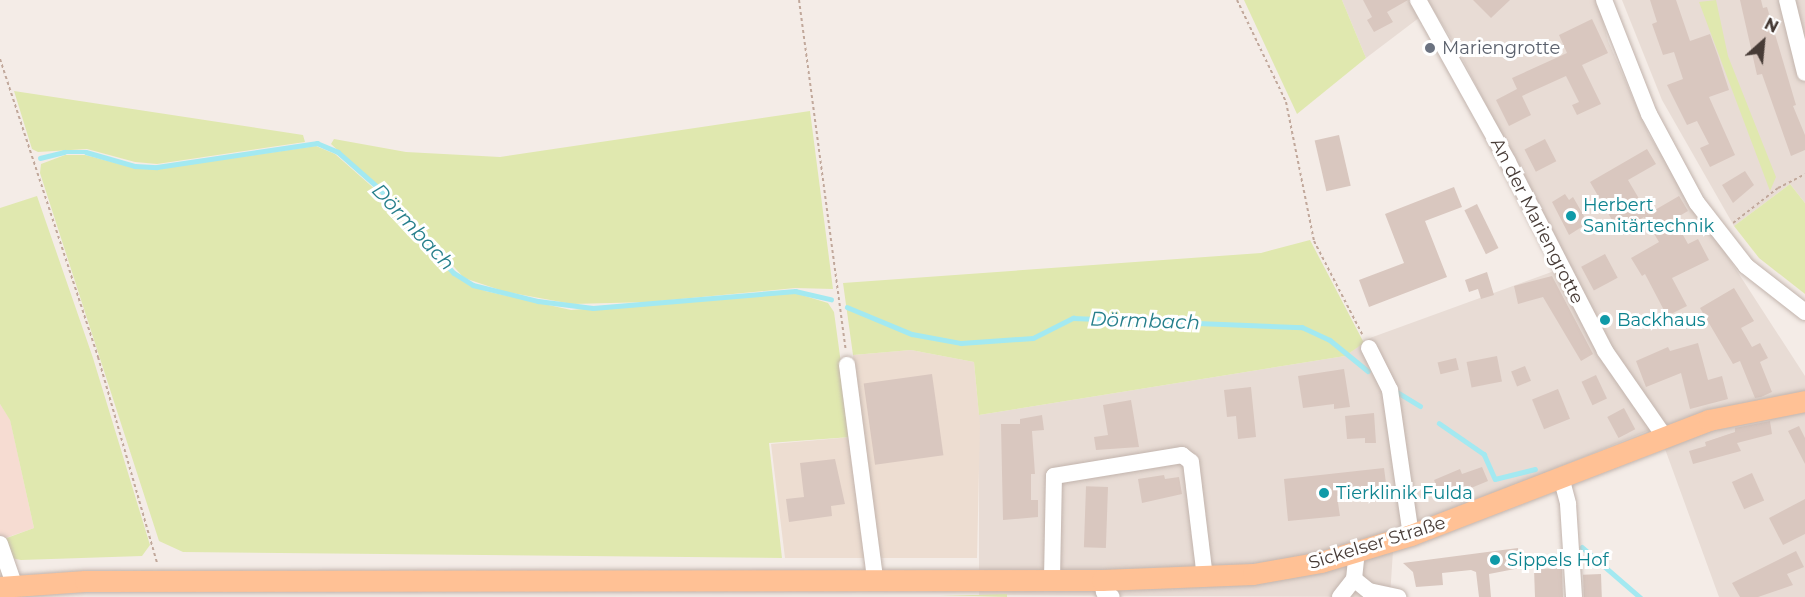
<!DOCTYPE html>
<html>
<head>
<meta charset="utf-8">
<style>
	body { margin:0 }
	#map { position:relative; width:1805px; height:597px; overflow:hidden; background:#f4ece7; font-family:Montserrat,sans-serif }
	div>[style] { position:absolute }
	.residential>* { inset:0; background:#e8dcd5 }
	.commercial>* { inset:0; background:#f6dcd2 }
	.education>* { inset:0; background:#edddd1 }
	.green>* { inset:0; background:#e0e8af }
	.stream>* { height:4.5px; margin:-2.25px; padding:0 2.25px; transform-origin:2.25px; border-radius:2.25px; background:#a3e9f1 }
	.building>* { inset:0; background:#d9c7bf; transform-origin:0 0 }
	.path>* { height:2px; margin-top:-1px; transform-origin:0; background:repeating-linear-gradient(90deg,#c1a89b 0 3px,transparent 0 6px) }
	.roads { filter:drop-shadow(0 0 2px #c2b4ad) drop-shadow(0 0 2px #c2b4ad) }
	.minor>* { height:16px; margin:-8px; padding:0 8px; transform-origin:8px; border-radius:8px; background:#fff }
	.major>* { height:21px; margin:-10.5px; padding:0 10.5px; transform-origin:10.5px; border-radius:10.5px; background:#ffc195 }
	.dots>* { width:16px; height:16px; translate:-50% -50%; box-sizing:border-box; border:3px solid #fff; border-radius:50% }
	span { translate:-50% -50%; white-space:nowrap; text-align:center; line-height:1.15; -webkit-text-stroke:6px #fff; paint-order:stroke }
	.worship-label { font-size:18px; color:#5b616d }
	.left { translate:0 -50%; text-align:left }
	.culture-label { font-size:18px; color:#0d838f }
	.street-label { font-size:18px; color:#473b36 }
	.water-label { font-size:20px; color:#267f8b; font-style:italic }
	.north { position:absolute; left:1733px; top:12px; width:60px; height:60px; -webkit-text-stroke:4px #fff; paint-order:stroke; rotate:27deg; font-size:16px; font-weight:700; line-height:24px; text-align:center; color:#473b36 }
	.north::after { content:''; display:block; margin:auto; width:21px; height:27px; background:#473b36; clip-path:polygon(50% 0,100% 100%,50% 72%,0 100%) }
</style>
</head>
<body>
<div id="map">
	<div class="residential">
		<i style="clip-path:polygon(1342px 0,1598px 0,1608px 41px,1649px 135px,1805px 376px,1805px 597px,1719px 597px,1657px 427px,1394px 535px,1390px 597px,979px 595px,979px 415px,1345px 356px,1370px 338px,1568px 266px,1456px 46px,1432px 8px,1366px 58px)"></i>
		<i style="clip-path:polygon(1622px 0,1805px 0,1805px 203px,1790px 184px,1734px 226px,1662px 100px)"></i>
	</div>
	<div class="commercial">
		<i style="clip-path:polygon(0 404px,10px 419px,34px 528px,0 540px)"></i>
	</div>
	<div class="education">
		<i style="clip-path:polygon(911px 350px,974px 362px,980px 425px,977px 558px,785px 558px,771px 444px,864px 436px,853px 355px)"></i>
	</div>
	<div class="green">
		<i style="clip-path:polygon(1244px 0,1342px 0,1366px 58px,1297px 114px)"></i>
		<i style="clip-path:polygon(1716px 0,1728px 56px,1776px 177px,1770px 191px,1699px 2px)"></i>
		<i style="clip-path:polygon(14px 91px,303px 135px,305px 142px,157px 164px,135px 162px,87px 149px,38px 152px,32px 149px)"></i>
		<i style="clip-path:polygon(810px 111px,833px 289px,795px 288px,649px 302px,572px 304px,506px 292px,464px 278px,403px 210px,331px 144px,334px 139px,406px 152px,500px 157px)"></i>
		<i style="clip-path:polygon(316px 146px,335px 154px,377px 191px,453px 274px,485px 291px,571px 310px,795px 293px,828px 303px,834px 312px,851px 437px,769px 443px,782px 558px,183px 552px,159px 541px,40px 173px,41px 164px,65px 155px,85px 155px,135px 168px,157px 169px)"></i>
		<i style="clip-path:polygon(1790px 184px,1805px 203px,1805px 294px,1759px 258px,1734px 226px)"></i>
		<i style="clip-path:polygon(37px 196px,93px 358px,150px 545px,142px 556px,21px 560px,11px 558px,4px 539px,34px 528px,10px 420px,0 404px,0 208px)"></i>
		<i style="clip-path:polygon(1310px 240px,1364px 343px,1345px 356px,979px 415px,974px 362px,911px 350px,853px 355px,843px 283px,1261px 253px)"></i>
		<i style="clip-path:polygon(1007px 594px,1007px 597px,940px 595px,979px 595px)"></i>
	</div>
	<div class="stream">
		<i style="left:40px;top:158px;width:25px;rotate:-14deg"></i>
		<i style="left:64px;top:152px;width:22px"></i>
		<i style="left:86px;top:152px;width:51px;rotate:15.9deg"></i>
		<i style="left:135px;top:166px;width:22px;rotate:3deg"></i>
		<i style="left:157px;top:167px;width:162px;rotate:-8.5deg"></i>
		<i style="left:317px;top:143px;width:23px;rotate:23deg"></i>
		<i style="left:338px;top:152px;width:55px;rotate:41.3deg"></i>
		<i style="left:379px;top:188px;width:113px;rotate:48.6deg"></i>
		<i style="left:454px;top:273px;width:22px;rotate:32deg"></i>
		<i style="left:473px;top:285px;width:67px;rotate:13.8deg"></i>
		<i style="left:538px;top:301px;width:55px;rotate:7.3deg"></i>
		<i style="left:593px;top:308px;width:203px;rotate:-4.8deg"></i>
		<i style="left:795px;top:291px;width:37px;rotate:13deg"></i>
		<i style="left:847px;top:307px;width:70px;rotate:22.6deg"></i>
		<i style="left:912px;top:334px;width:50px;rotate:10.4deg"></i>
		<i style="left:961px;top:343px;width:72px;rotate:-4deg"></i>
		<i style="left:1033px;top:338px;width:45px;rotate:-26.6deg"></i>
		<i style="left:1073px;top:318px;width:229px;rotate:2.3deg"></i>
		<i style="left:1302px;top:327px;width:31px;rotate:25deg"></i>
		<i style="left:1330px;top:340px;width:49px;rotate:39.2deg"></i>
		<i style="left:1397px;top:392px;width:27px;rotate:31deg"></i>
		<i style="left:1439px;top:423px;width:55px;rotate:34.6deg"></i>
		<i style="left:1484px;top:454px;width:27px;rotate:66deg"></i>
		<i style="left:1495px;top:479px;width:41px;rotate:-14deg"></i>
		<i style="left:1582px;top:547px;width:77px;rotate:40.8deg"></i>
	</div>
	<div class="building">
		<i style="clip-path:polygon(1363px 0,1408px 0,1387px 12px,1393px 22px,1374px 32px,1367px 20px,1372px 17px)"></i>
		<i style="clip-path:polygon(1473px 0,1510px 0,1491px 18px)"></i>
		<i style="clip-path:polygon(1650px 0,1676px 0,1690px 41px,1710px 34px,1718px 56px,1729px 90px,1709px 97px,1735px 155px,1710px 167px,1700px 148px,1709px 144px,1697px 121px,1687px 125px,1667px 85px,1683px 79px,1674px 52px,1663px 55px,1652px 24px,1657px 22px)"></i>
		<i style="clip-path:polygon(1740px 0,1761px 0,1763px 8px,1767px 7px,1796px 105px,1793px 106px,1805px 135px,1805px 150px,1791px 156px,1762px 74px,1757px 75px)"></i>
		<i style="clip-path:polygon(1592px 19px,1608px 53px,1582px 65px,1601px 104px,1577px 115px,1572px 105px,1579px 102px,1566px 76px,1522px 96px,1531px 115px,1509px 126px,1496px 100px,1517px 89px,1512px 78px,1567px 53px,1559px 35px)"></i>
		<i style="left:1339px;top:135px;width:52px;height:25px;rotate:77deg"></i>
		<i style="left:1545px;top:139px;width:25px;height:23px;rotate:63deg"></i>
		<i style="clip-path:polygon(1647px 149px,1656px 164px,1628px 180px,1648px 214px,1679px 196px,1688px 211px,1674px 219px,1688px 244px,1698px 239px,1709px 260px,1672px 278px,1687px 306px,1667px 316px,1645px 274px,1642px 276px,1631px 258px,1659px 242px,1644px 217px,1619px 232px,1590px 182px)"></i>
		<i style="clip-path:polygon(1745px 171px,1754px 185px,1733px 203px,1722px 185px)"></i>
		<i style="clip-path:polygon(1454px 187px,1462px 207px,1425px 221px,1447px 277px,1369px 307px,1359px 280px,1404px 263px,1385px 214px)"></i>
		<i style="clip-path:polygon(1565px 194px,1569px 200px,1573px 197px,1588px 223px,1569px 235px,1552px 202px)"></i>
		<i style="left:1477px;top:204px;width:49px;height:14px;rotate:64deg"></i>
		<i style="left:1605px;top:254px;width:27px;height:27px;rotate:62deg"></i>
		<i style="clip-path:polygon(1487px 272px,1494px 295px,1481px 299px,1478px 289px,1469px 292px,1465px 280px)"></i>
		<i style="clip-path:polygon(1552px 276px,1593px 354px,1581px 361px,1543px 297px,1518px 304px,1514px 286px)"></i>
		<i style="clip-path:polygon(1734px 288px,1754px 321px,1741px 328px,1752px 347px,1760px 343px,1768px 358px,1760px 362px,1772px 392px,1761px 397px,1755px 398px,1740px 361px,1733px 364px,1700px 308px)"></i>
		<i style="clip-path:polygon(1698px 343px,1708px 380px,1722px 376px,1728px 399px,1690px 409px,1681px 373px,1646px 387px,1636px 361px,1668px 347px,1670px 351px)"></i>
		<i style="left:1497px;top:356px;width:26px;height:31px;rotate:79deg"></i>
		<i style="left:1456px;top:358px;width:12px;height:19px;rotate:76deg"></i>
		<i style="left:1525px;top:366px;width:16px;height:15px;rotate:68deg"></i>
		<i style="clip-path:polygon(1344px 369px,1350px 407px,1334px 409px,1334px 404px,1303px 408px,1298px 376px)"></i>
		<i style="left:932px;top:374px;width:82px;height:69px;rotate:82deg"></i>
		<i style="left:1596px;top:375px;width:26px;height:16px;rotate:65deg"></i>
		<i style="clip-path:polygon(1251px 387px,1256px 437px,1238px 439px,1236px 416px,1227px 417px,1224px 390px)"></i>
		<i style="left:1558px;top:389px;width:32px;height:28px;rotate:68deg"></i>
		<i style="clip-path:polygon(1131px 400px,1139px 447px,1096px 450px,1094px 437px,1108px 435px,1103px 405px)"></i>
		<i style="left:1624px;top:408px;width:24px;height:19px;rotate:62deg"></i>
		<i style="clip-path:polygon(1374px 413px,1376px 443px,1365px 443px,1365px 438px,1347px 439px,1345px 416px)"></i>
		<i style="clip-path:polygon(1042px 415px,1044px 430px,1032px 431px,1035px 474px,1031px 474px,1031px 500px,1038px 500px,1038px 517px,1003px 520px,1001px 424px,1020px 424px,1020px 419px)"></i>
		<i style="clip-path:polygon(1770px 421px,1772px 434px,1737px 443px,1741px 451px,1693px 464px,1689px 451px,1706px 446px,1705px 442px,1735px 432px,1735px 428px)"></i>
		<i style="clip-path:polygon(1799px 426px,1805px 438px,1805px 464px,1788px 431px)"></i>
		<i style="clip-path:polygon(835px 459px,845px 504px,831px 506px,832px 516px,789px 522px,786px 499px,804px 497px,800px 463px)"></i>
		<i style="clip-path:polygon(1482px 467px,1488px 481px,1442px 500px,1434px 480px,1460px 469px,1462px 474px)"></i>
		<i style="clip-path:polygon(1384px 468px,1387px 491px,1337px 496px,1340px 516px,1288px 521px,1284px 479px)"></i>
		<i style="left:1752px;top:473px;width:30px;height:22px;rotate:66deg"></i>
		<i style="clip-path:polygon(1164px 475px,1165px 479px,1179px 477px,1182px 494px,1142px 503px,1138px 479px)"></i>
		<i style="left:1108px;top:487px;width:61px;height:22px;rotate:92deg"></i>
		<i style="clip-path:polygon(1805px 499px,1805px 534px,1783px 545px,1769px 518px)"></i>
		<i style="clip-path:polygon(1518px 548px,1520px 568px,1489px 574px,1491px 597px,1479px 597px,1476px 572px,1471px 570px,1442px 573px,1443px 585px,1416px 587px,1413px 572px,1403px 563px)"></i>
		<i style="clip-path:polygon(1796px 551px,1804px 567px,1787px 574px,1793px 585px,1758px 597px,1740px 597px,1732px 583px)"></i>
		<i style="left:1562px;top:568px;width:29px;height:28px;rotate:88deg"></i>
		<i style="left:1601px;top:574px;width:23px;height:18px;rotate:88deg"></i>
	</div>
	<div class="path">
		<i style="left:799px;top:0;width:354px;rotate:82.4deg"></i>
		<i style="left:1237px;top:0;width:113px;rotate:64.3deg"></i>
		<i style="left:1286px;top:102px;width:142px;rotate:78.6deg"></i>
		<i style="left:1314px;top:241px;width:105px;rotate:62.7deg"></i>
		<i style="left:0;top:59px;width:314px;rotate:71.8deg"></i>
		<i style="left:98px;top:357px;width:214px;rotate:74deg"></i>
		<i style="left:1733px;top:223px;width:57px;rotate:-37.9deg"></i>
		<i style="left:1778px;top:188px;width:30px;rotate:-27deg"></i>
	</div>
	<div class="roads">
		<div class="minor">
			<i style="left:1418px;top:0;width:185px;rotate:60.9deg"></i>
			<i style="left:1508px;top:162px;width:212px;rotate:62.8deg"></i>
			<i style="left:1605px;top:351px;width:103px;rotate:55.2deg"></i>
			<i style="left:1604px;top:0;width:123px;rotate:68.5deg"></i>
			<i style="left:1649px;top:114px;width:101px;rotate:61.7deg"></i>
			<i style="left:1697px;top:203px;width:80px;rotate:52.1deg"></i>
			<i style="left:1746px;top:266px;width:75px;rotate:37.9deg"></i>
			<i style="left:1787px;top:0;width:75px;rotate:76.1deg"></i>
			<i style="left:1369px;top:348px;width:47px;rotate:63.4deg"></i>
			<i style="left:1390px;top:390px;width:147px;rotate:81.8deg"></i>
			<i style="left:847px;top:365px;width:216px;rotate:82.5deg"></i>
			<i style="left:1561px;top:477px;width:28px;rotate:75deg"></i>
			<i style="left:1568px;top:504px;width:93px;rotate:86.3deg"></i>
			<i style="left:0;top:544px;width:42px;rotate:70.7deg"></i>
			<i style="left:1052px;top:579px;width:103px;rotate:-88.9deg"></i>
			<i style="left:1054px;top:476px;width:130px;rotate:-9.3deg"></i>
			<i style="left:1182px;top:455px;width:11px;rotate:38deg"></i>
			<i style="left:1191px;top:462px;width:117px;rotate:83.1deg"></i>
			<i style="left:1354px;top:579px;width:19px;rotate:39deg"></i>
			<i style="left:1369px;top:591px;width:30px;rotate:12deg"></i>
			<i style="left:1102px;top:580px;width:12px;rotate:81deg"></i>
			<i style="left:1104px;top:592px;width:9px;rotate:32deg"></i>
			<i style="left:1340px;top:597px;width:23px;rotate:-52deg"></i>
			<i style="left:1354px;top:579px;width:27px;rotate:-84deg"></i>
		</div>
		<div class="major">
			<i style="left:0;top:587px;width:85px;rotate:-4deg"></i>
			<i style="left:85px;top:581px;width:1017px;rotate:-0.06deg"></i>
			<i style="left:1102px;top:580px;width:151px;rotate:-2.3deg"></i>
			<i style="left:1253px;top:574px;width:69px;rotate:-10deg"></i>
			<i style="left:1321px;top:562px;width:94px;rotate:-16.7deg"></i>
			<i style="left:1411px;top:535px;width:319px;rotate:-21.1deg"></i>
			<i style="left:1709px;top:420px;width:98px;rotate:-11.2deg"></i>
		</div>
	</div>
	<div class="dots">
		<i style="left:1430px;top:48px;background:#6b7280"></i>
		<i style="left:1571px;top:216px;background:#0f9aa8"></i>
		<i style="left:1605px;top:320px;background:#0f9aa8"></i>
		<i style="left:1324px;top:493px;background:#0f9aa8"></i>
		<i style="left:1495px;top:560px;background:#0f9aa8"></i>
	</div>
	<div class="worship-label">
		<span class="left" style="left:1442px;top:48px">Mariengrotte</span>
	</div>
	<div class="culture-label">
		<span class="left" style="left:1583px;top:216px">Herbert<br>Sanitärtechnik</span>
		<span class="left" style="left:1617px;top:320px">Backhaus</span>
		<span class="left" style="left:1336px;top:493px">Tierklinik Fulda</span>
		<span class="left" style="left:1507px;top:560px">Sippels Hof</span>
	</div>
	<div class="street-label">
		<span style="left:1537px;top:221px;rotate:63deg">An der Mariengrotte</span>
		<span style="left:1377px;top:543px;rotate:-17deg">Sickelser Straße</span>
	</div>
	<div class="water-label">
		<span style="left:413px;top:227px;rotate:47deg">Dörmbach</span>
		<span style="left:1145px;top:321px;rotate:2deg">Dörmbach</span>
	</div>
	<div class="north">N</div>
</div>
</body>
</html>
